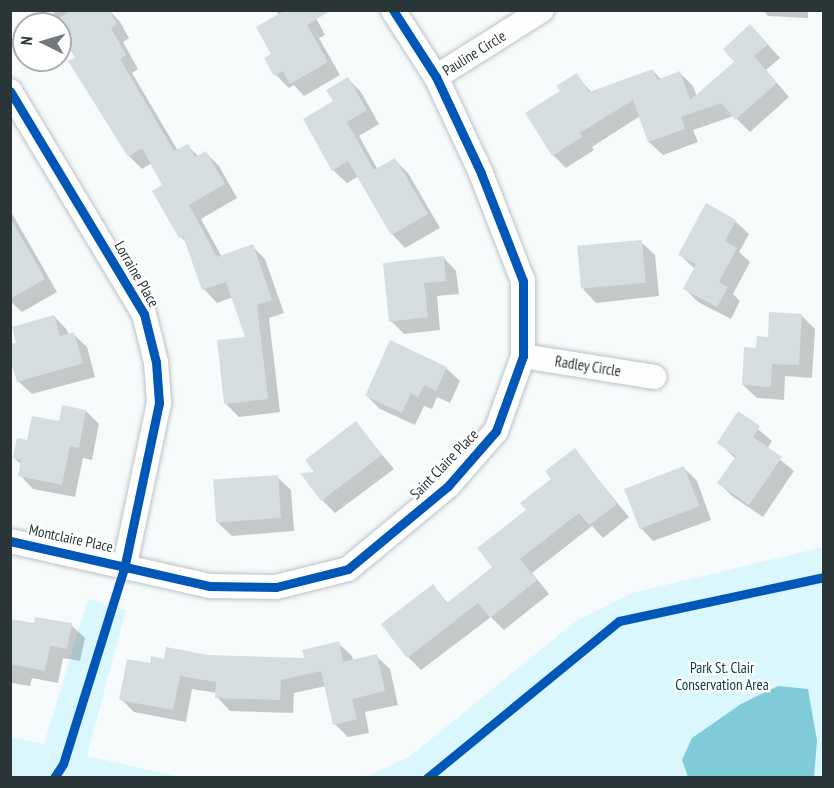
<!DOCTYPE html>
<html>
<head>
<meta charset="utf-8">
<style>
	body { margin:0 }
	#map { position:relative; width:834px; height:788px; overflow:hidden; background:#f7fafb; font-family:"PT Sans Narrow",sans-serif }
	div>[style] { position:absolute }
	.green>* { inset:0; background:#d9f7fd }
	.water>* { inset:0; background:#7fcbd9 }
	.shadow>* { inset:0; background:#0003 }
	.building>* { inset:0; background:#d6ddde; transform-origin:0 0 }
	.roads { filter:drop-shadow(0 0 2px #bcc3c5) drop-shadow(0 0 2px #bcc3c5) }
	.minor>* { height:24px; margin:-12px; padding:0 12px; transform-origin:12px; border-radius:12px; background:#fefefe }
	.cycleway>* { height:9px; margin:-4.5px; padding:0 4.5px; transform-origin:4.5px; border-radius:4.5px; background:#0057b8 }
	span { translate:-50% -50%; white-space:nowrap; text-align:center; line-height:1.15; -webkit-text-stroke:4.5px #fff; paint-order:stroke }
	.street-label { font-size:15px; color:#2a3538 }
	.park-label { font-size:15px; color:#073a43 }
	.frame { position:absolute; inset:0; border:12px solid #2a3538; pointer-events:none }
	.north { position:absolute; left:12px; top:12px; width:60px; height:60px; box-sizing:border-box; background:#fff; border:2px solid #aaaeaf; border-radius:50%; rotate:275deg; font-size:16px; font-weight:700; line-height:24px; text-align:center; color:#2a3538 }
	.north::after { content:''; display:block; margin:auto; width:21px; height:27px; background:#727a7c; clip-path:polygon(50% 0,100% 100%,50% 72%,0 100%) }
</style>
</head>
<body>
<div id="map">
	<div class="green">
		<i style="clip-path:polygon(823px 547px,823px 777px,363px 778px,409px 757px,576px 621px,632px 593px)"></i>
		<i style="clip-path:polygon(88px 599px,126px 610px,87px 756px,181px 777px,11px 777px,11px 737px,44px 744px)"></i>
	</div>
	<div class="water">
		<i style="clip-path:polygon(778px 686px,808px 689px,817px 741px,814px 777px,688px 777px,682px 760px,692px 738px,741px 704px)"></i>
	</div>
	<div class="shadow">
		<i style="clip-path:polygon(52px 10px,109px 10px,120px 22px,129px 38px,123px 42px,138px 69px,132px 73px,178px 151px,187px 145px,199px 157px,206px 153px,219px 166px,237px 198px,201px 219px,222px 257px,252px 246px,265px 259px,284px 313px,269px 318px,280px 412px,239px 417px,226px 404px,247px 338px,233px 297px,217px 303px,204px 289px,188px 244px,181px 237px,164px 185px,152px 163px,142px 169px,129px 156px)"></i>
		<i style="clip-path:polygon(276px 10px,309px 10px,315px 16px,325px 35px,319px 38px,340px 75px,304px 96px,294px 85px,289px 88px,276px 75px,273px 54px,279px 16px)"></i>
		<i style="clip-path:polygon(763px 10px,808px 10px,808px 18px,768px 16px)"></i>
		<i style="clip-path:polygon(764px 40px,780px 58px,766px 70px,789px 97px,750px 132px,734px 116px,693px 130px,698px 142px,663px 155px,649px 142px,640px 116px,592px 147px,594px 150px,566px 168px,553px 155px,562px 92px,576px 75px,592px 93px,653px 71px,662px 80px,680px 73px,693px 86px,697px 97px)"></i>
		<i style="clip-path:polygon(348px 79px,361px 92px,379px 124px,359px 136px,378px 170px,395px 160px,408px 173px,440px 228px,405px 248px,392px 234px,359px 176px,347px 183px,333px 170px,335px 102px)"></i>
		<i style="clip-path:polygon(10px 210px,57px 292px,22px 312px,10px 301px)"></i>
		<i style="clip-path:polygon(735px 221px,749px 234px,739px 252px,750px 262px,733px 294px,740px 301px,731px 319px,698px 302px,684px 288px,695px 269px,680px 255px)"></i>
		<i style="clip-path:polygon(641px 242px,655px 255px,659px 296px,596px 303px,583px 289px)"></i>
		<i style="clip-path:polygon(443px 257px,456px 271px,459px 294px,437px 296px,440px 330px,404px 334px,391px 321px)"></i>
		<i style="clip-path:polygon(801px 315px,815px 329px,812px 378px,785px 376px,784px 400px,757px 398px,743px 385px,758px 349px)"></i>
		<i style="clip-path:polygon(54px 316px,67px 330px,69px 335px,73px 334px,87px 347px,95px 377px,32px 394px,18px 381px,18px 344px)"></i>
		<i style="clip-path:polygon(446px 368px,460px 381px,450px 403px,437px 397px,432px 409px,424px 406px,415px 425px,380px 409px,367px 396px)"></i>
		<i style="clip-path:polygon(86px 411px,99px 424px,92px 460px,83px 458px,75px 497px,33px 489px,20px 475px,22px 465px,14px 458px,28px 442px)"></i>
		<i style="clip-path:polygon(739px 413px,772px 441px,767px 449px,794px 471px,763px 517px,732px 496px,719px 483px,735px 458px,719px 443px)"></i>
		<i style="clip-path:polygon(356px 423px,394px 469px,335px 513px,322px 500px,317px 473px)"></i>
		<i style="clip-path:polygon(574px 450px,629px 517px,603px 538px,592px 526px,532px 573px,549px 594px,504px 630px,491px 617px,421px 670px,408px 657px,432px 586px,448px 603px,494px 567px,528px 510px)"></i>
		<i style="clip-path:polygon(684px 468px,697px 481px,711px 520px,653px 541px,640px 527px,626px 489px)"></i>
		<i style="clip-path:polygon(277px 477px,291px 490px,294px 531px,232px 536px,218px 523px)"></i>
		<i style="clip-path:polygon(10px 620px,35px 625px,71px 625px,85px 638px,80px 661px,63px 658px,58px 683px,32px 678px,30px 686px,12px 683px)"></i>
		<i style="clip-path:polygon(338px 643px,352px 656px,353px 661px,376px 656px,390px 669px,398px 705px,365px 712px,369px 733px,348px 737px,335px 724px,326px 686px,294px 693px,293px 713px,230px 711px,217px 697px,217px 693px,192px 689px,186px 722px,134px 712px,121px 699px,151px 665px,165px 660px,208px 656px,306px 660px)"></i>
	</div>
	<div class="building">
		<i style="clip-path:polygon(72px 10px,109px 10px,117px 24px,111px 28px,126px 55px,120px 59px,174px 151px,188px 144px,195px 157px,206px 151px,225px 184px,189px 205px,217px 257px,253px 244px,272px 300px,257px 305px,268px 399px,224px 404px,217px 340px,245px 337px,226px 282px,202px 290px,183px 236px,179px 238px,152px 191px,162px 185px,142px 148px,128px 157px,68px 61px,75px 58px,60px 32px,60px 24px,54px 21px)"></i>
		<i style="clip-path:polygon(286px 10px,332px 10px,307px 25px,328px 62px,290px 84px,283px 71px,274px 76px,264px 58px,271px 54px,256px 27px)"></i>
		<i style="clip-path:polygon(750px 24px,768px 44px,754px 56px,777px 83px,735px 120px,721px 103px,681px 117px,685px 129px,648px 142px,633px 100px,580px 133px,582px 137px,552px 156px,525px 113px,560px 91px,556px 86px,577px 73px,589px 92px,653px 69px,657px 80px,680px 71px,690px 100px,734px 62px,723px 49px)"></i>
		<i style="clip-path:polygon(348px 77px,367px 110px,347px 122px,374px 170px,395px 158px,428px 214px,391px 235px,348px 161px,332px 171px,303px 119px,333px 101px,326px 90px)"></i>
		<i style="clip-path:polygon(706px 203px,736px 220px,725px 241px,737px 248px,719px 282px,728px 287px,717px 307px,683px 289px,696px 264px,678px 255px)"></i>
		<i style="clip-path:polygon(10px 217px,45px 279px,10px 299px)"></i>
		<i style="left:642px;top:240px;width:43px;height:65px;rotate:85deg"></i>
		<i style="clip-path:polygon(444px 256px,446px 281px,424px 283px,428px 317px,389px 322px,383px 263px)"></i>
		<i style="clip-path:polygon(769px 312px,802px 314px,799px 365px,772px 364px,771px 387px,742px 385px,744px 347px,756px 348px,757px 336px,768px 337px)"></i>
		<i style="clip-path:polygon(54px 315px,60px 336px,74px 332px,83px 363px,17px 382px,10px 359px,10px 344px,16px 343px,12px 327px)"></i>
		<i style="clip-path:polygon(390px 340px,447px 367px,436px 391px,424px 385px,418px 397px,411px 393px,402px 413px,365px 396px)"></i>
		<i style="clip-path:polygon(62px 405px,86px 410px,79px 448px,70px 446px,62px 485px,18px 476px,21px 460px,13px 458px,17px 438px,27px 440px,32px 416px,59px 421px)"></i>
		<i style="clip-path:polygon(738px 411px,760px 426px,753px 437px,782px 457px,749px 505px,717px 483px,736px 456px,717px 443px)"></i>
		<i style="clip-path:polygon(356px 421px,382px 455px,321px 501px,300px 473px,314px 472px,305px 460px)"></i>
		<i style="clip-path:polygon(575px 448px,617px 504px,589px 525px,579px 513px,520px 559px,537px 580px,490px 618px,478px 603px,407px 658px,381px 624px,433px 584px,447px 603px,492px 567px,477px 548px,526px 510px,520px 503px,551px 479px,545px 471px)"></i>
		<i style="left:684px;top:466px;width:43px;height:64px;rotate:69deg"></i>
		<i style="left:278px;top:475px;width:43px;height:65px;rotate:86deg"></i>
		<i style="clip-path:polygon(35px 617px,72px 623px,67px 649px,50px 646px,45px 671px,10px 664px,10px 619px,34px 623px)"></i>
		<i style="clip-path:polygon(339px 641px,343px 662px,377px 654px,385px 691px,352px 699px,357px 719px,333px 725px,321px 671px,281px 680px,280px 700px,215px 698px,216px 682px,180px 676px,173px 710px,119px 700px,127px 659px,150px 663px,151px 656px,164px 659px,166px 647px,208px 655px,304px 658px,302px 650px)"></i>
	</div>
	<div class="roads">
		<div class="minor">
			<i style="left:436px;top:77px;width:125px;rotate:-32.3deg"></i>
			<i style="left:10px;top:91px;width:260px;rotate:59deg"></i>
			<i style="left:144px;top:314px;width:49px;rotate:76deg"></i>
			<i style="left:156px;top:362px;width:41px;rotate:85.8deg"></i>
			<i style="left:159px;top:403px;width:166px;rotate:101.9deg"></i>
			<i style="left:523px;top:356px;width:133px;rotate:9.1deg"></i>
			<i style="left:10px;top:541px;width:204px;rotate:12.7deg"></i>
			<i style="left:209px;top:586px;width:67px;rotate:0.9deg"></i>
			<i style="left:276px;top:587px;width:74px;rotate:-14deg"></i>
			<i style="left:348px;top:569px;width:130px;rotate:-39.7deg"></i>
			<i style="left:448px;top:486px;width:73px;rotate:-48.9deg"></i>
			<i style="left:496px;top:431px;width:80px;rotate:-70.2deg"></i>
			<i style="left:523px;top:356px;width:75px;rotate:-90deg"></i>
			<i style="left:523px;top:281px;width:116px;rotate:-111.3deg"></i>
			<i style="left:481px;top:173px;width:106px;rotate:-115.1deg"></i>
			<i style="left:436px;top:77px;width:80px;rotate:-122.7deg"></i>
		</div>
	</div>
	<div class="cycleway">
		<i style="left:10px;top:91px;width:260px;rotate:59deg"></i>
		<i style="left:144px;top:314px;width:49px;rotate:76deg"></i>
		<i style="left:156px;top:362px;width:41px;rotate:85.8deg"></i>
		<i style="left:159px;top:403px;width:166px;rotate:101.9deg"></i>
		<i style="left:125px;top:565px;width:208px;rotate:107.3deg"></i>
		<i style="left:63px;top:764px;width:17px;rotate:123deg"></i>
		<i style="left:10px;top:541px;width:204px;rotate:12.7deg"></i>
		<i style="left:209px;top:586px;width:67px;rotate:0.9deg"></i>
		<i style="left:276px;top:587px;width:74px;rotate:-14deg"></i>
		<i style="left:348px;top:569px;width:130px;rotate:-39.7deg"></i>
		<i style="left:448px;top:486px;width:73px;rotate:-48.9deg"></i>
		<i style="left:496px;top:431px;width:80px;rotate:-70.2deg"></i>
		<i style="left:523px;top:356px;width:75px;rotate:-90deg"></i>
		<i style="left:523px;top:281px;width:116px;rotate:-111.3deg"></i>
		<i style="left:481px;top:173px;width:106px;rotate:-115.1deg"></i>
		<i style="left:436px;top:77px;width:80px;rotate:-122.7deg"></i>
		<i style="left:427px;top:778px;width:248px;rotate:-39.3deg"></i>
		<i style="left:619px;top:621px;width:210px;rotate:-12.1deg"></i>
	</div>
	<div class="street-label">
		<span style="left:474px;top:53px;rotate:-32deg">Pauline Circle</span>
		<span style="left:137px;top:274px;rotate:60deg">Lorraine Place</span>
		<span style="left:588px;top:366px;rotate:9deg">Radley Circle</span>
		<span style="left:444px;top:464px;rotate:-46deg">Saint Claire Place</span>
		<span style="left:71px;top:538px;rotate:12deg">Montclaire Place</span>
	</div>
	<div class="park-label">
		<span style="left:722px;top:676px">Park St. Clair<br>Conservation Area</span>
	</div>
	<div class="frame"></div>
	<div class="north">N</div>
</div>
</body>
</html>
